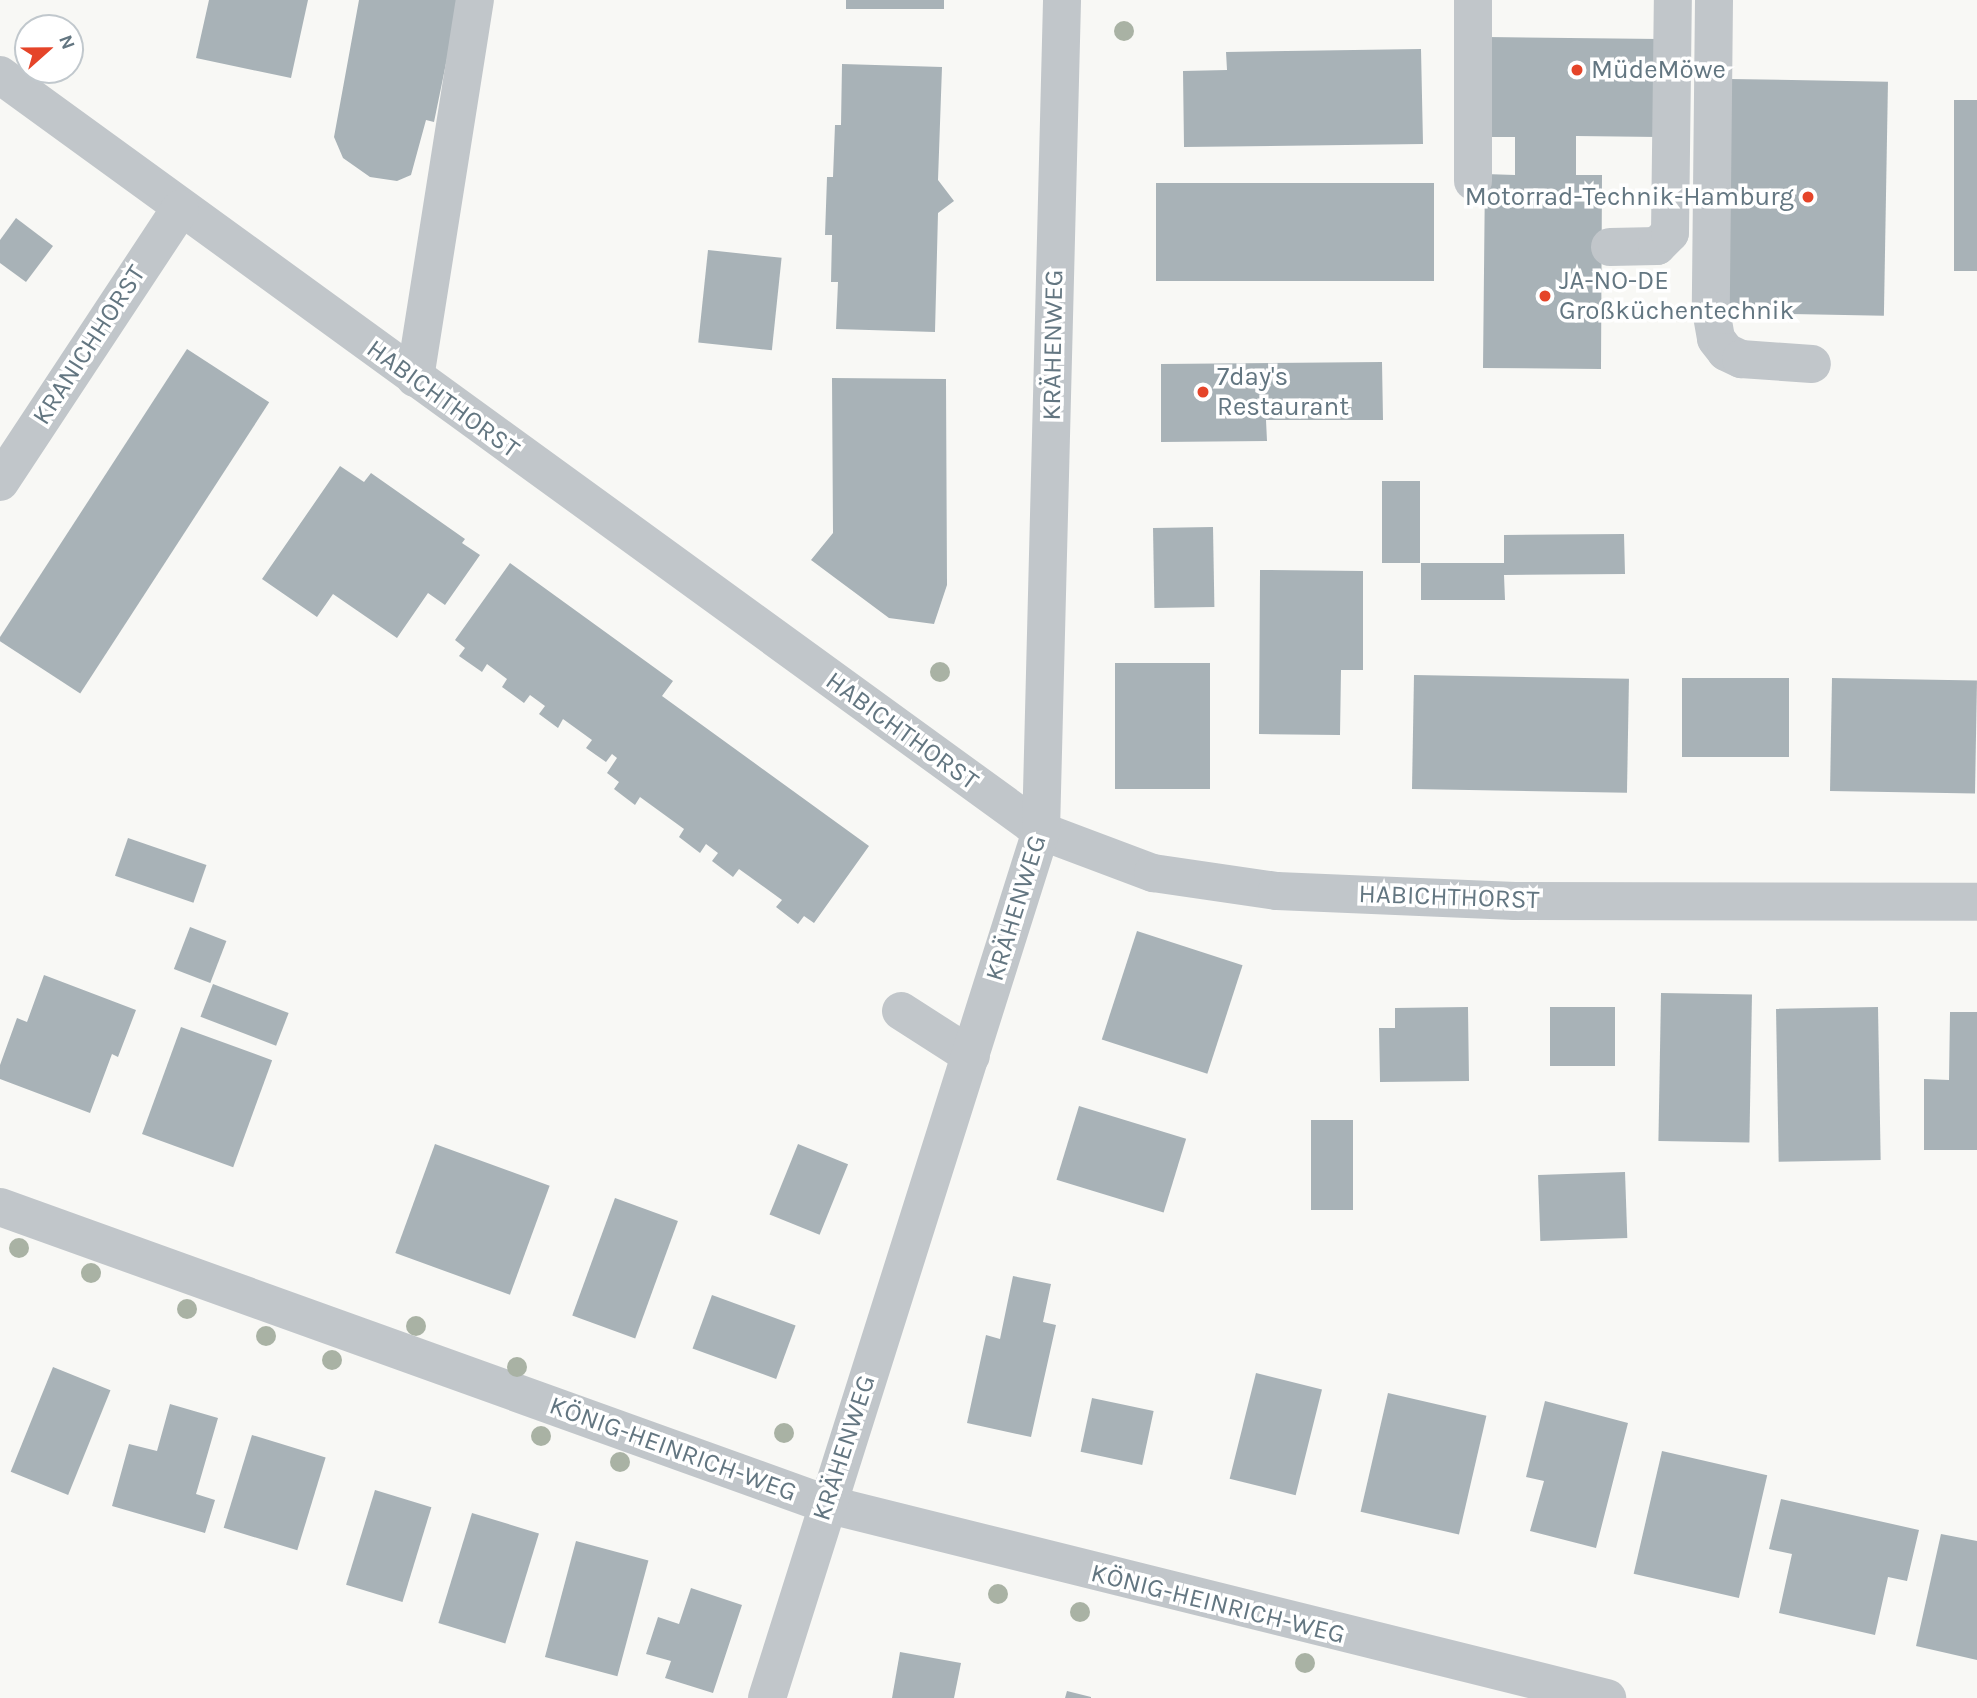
<!DOCTYPE html>
<html>
<head>
<meta charset="utf-8">
<style>
  body { margin:0 }
  #map { position:relative; width:1977px; height:1698px; overflow:hidden; background:#f8f8f5; font-family:Karla,sans-serif }
  div>[style] { position:absolute }
  .building>* { inset:0; background:#a8b2b7; transform-origin:0 0 }
  .minor>* { height:38px; margin:-19px; padding:0 19px; transform-origin:19px; border-radius:19px; background:#c1c6ca }
  .trees>* { width:20px; height:20px; margin:-10px; border-radius:50%; background:#a9b2a4 }
  .dots>* { width:19px; height:19px; translate:-50% -50%; box-sizing:border-box; border:4px solid #fff; border-radius:50% }
  span { translate:-50% -50%; white-space:nowrap; text-align:center; line-height:1.15; -webkit-text-stroke:7px #fff; paint-order:stroke }
  .poi-label { font-size:26px; color:#637681 }
  .left { translate:0 -50%; text-align:left }
  .right { translate:-100% -50%; text-align:right }
  .street-label { font-size:26px; color:#637681 }
  .north { position:absolute; left:14px; top:14px; width:70px; height:70px; box-sizing:border-box; background:#fff; border:2px solid #c1c8cd; border-radius:50%; rotate:69deg; font-size:19px; font-weight:700; line-height:28px; text-align:center; color:#637681 }
  .north::after { content:''; display:block; margin:auto; width:24px; height:32px; background:#e54429; clip-path:polygon(50% 0,100% 100%,50% 72%,0 100%) }
</style>
</head>
<body>
<div id="map">
  <div class="building">
    <div style="clip-path:polygon(209px 0,308px 0,291px 78px,196px 58px)"></div>
    <div style="clip-path:polygon(359px 0,459px 0,434px 122px,426px 120px,411px 175px,397px 181px,370px 177px,343px 158px,334px 137px)"></div>
    <div style="left:846px;top:0;width:98px;height:9px"></div>
    <div style="clip-path:polygon(1487px 37px,1659px 39px,1658px 137px,1576px 136px,1576px 175px,1602px 175px,1601px 369px,1483px 368px,1485px 174px,1515px 175px,1515px 137px,1486px 137px)"></div>
    <div style="clip-path:polygon(1421px 49px,1423px 144px,1184px 147px,1183px 71px,1227px 70px,1226px 52px)"></div>
    <div style="clip-path:polygon(842px 64px,942px 67px,938px 180px,954px 201px,938px 213px,935px 332px,836px 329px,838px 282px,831px 282px,832px 235px,825px 235px,827px 177px,833px 177px,835px 125px,841px 125px)"></div>
    <div style="left:1730px;top:79px;width:158px;height:234px;rotate:1deg"></div>
    <div style="left:1954px;top:100px;width:23px;height:171px"></div>
    <div style="left:1156px;top:183px;width:278px;height:98px"></div>
    <div style="clip-path:polygon(16px 218px,53px 246px,26px 282px,0 263px,0 240px)"></div>
    <div style="left:708px;top:250px;width:74px;height:93px;rotate:6deg"></div>
    <div style="left:187px;top:349px;width:98px;height:347px;rotate:33deg"></div>
    <div style="clip-path:polygon(1382px 362px,1383px 420px,1266px 420px,1267px 441px,1161px 442px,1161px 364px)"></div>
    <div style="clip-path:polygon(832px 378px,946px 379px,947px 585px,934px 624px,889px 618px,811px 560px,833px 533px)"></div>
    <div style="clip-path:polygon(340px 466px,364px 482px,371px 473px,465px 539px,462px 543px,480px 555px,445px 605px,428px 593px,397px 638px,333px 594px,317px 617px,262px 579px)"></div>
    <div style="left:1382px;top:481px;width:38px;height:82px"></div>
    <div style="left:1213px;top:527px;width:80px;height:60px;rotate:89deg"></div>
    <div style="clip-path:polygon(1624px 534px,1625px 574px,1504px 575px,1505px 600px,1421px 600px,1421px 563px,1504px 563px,1504px 535px)"></div>
    <div style="clip-path:polygon(510px 563px,673px 681px,662px 696px,869px 846px,814px 923px,804px 916px,798px 924px,776px 907px,782px 900px,739px 869px,733px 877px,712px 861px,718px 853px,706px 844px,700px 853px,679px 837px,684px 829px,640px 797px,635px 805px,614px 789px,619px 782px,607px 773px,617px 758px,612px 754px,606px 762px,586px 748px,592px 740px,563px 719px,558px 728px,539px 714px,545px 706px,530px 695px,524px 703px,502px 687px,507px 679px,487px 664px,482px 672px,459px 656px,465px 648px,455px 640px)"></div>
    <div style="clip-path:polygon(1260px 570px,1363px 571px,1363px 670px,1341px 670px,1340px 735px,1259px 734px)"></div>
    <div style="left:1115px;top:663px;width:95px;height:126px"></div>
    <div style="left:1414px;top:675px;width:215px;height:114px;rotate:1deg"></div>
    <div style="left:1682px;top:678px;width:107px;height:79px"></div>
    <div style="left:1832px;top:678px;width:145px;height:113px;rotate:1deg"></div>
    <div style="left:128px;top:838px;width:83px;height:40px;rotate:19deg"></div>
    <div style="left:190px;top:927px;width:39px;height:45px;rotate:21deg"></div>
    <div style="left:1137px;top:931px;width:111px;height:114px;rotate:18deg"></div>
    <div style="clip-path:polygon(44px 975px,136px 1010px,118px 1057px,112px 1054px,90px 1113px,0 1079px,0 1065px,17px 1018px,27px 1022px)"></div>
    <div style="left:213px;top:984px;width:81px;height:35px;rotate:21deg"></div>
    <div style="left:1661px;top:993px;width:91px;height:148px;rotate:1deg"></div>
    <div style="clip-path:polygon(1468px 1007px,1469px 1081px,1380px 1082px,1379px 1028px,1395px 1028px,1395px 1008px)"></div>
    <div style="left:1550px;top:1007px;width:65px;height:59px"></div>
    <div style="left:1878px;top:1007px;width:153px;height:102px;rotate:89deg"></div>
    <div style="clip-path:polygon(1950px 1012px,1977px 1012px,1977px 1150px,1924px 1150px,1924px 1079px,1949px 1080px)"></div>
    <div style="left:181px;top:1027px;width:97px;height:114px;rotate:20deg"></div>
    <div style="left:1079px;top:1106px;width:112px;height:77px;rotate:17deg"></div>
    <div style="left:1311px;top:1120px;width:42px;height:90px"></div>
    <div style="left:435px;top:1144px;width:122px;height:116px;rotate:20deg"></div>
    <div style="left:798px;top:1144px;width:54px;height:76px;rotate:22deg"></div>
    <div style="left:1625px;top:1172px;width:66px;height:87px;rotate:88deg"></div>
    <div style="left:615px;top:1198px;width:67px;height:125px;rotate:20deg"></div>
    <div style="clip-path:polygon(1013px 1276px,1051px 1284px,1043px 1322px,1056px 1325px,1031px 1437px,967px 1423px,986px 1335px,1000px 1339px)"></div>
    <div style="left:712px;top:1295px;width:89px;height:57px;rotate:20deg"></div>
    <div style="left:53px;top:1367px;width:62px;height:113px;rotate:22deg"></div>
    <div style="left:1256px;top:1373px;width:68px;height:109px;rotate:14deg"></div>
    <div style="left:1388px;top:1393px;width:101px;height:122px;rotate:13deg"></div>
    <div style="left:1092px;top:1398px;width:63px;height:55px;rotate:12deg"></div>
    <div style="clip-path:polygon(1545px 1401px,1628px 1423px,1596px 1548px,1530px 1531px,1544px 1481px,1526px 1477px)"></div>
    <div style="clip-path:polygon(170px 1404px,218px 1418px,196px 1494px,215px 1500px,205px 1533px,112px 1506px,129px 1444px,157px 1451px)"></div>
    <div style="left:252px;top:1435px;width:77px;height:97px;rotate:17deg"></div>
    <div style="left:1662px;top:1451px;width:108px;height:126px;rotate:13deg"></div>
    <div style="left:375px;top:1490px;width:59px;height:99px;rotate:17deg"></div>
    <div style="clip-path:polygon(1781px 1499px,1919px 1530px,1907px 1581px,1888px 1577px,1875px 1635px,1779px 1613px,1792px 1554px,1769px 1549px)"></div>
    <div style="left:472px;top:1513px;width:70px;height:115px;rotate:17deg"></div>
    <div style="clip-path:polygon(1941px 1534px,1977px 1541px,1977px 1660px,1916px 1646px)"></div>
    <div style="left:576px;top:1541px;width:75px;height:120px;rotate:15deg"></div>
    <div style="clip-path:polygon(691px 1588px,742px 1605px,713px 1693px,665px 1678px,671px 1661px,646px 1654px,658px 1617px,679px 1624px)"></div>
    <div style="clip-path:polygon(900px 1652px,961px 1663px,954px 1698px,892px 1698px)"></div>
    <div style="clip-path:polygon(1067px 1691px,1091px 1697px,1091px 1698px,1065px 1698px)"></div>
  </div>
  <div class="minor">
    <div style="left:1714px;top:0;width:310px;rotate:90.6deg"></div>
    <div style="left:1711px;top:310px;width:29px;rotate:80deg"></div>
    <div style="left:1716px;top:339px;width:16px;rotate:52deg"></div>
    <div style="left:1726px;top:352px;width:17px;rotate:25deg"></div>
    <div style="left:1741px;top:359px;width:71px;rotate:4deg"></div>
    <div style="left:0;top:75px;width:1287px;rotate:35.99deg"></div>
    <div style="left:1041px;top:831px;width:120px;rotate:20.6deg"></div>
    <div style="left:1153px;top:873px;width:125px;rotate:8.3deg"></div>
    <div style="left:1277px;top:891px;width:238px;rotate:2.4deg"></div>
    <div style="left:1515px;top:901px;width:462px;rotate:0.1deg"></div>
    <div style="left:1473px;top:181px;width:181px;rotate:-90deg"></div>
    <div style="left:1610px;top:247px;width:47px;rotate:-1.2deg"></div>
    <div style="left:1657px;top:246px;width:18px;rotate:-45deg"></div>
    <div style="left:1670px;top:233px;width:233px;rotate:-89.3deg"></div>
    <div style="left:415px;top:378px;width:383px;rotate:-81deg"></div>
    <div style="left:0;top:482px;width:327px;rotate:-56.6deg"></div>
    <div style="left:901px;top:1011px;width:83px;rotate:32.7deg"></div>
    <div style="left:0;top:1207px;width:878px;rotate:19.78deg"></div>
    <div style="left:826px;top:1504px;width:805px;rotate:13.95deg"></div>
    <div style="left:767px;top:1698px;width:909px;rotate:-72.46deg"></div>
    <div style="left:1041px;top:831px;width:831px;rotate:-88.55deg"></div>
  </div>
  <div class="trees">
    <div style="left:1124px;top:31px"></div>
    <div style="left:940px;top:672px"></div>
    <div style="left:19px;top:1248px"></div>
    <div style="left:91px;top:1273px"></div>
    <div style="left:187px;top:1309px"></div>
    <div style="left:416px;top:1326px"></div>
    <div style="left:266px;top:1336px"></div>
    <div style="left:332px;top:1360px"></div>
    <div style="left:517px;top:1367px"></div>
    <div style="left:784px;top:1433px"></div>
    <div style="left:541px;top:1436px"></div>
    <div style="left:620px;top:1462px"></div>
    <div style="left:998px;top:1594px"></div>
    <div style="left:1080px;top:1612px"></div>
    <div style="left:1305px;top:1663px"></div>
  </div>
  <div class="dots">
    <div style="left:1577px;top:70px;background:#e54429"></div>
    <div style="left:1808px;top:197px;background:#e54429"></div>
    <div style="left:1545px;top:296px;background:#e54429"></div>
    <div style="left:1203px;top:392px;background:#e54429"></div>
  </div>
  <div class="poi-label">
    <span class="left" style="left:1591px;top:70px">MüdeMöwe</span>
    <span class="right" style="left:1794px;top:197px">Motorrad-Technik-Hamburg</span>
    <span class="left" style="left:1559px;top:296px">JA-NO-DE<br>Großküchentechnik</span>
    <span class="left" style="left:1217px;top:392px">7day's<br>Restaurant</span>
  </div>
  <div class="street-label">
    <span style="left:89px;top:345px;rotate:-57deg">KRANICHHORST</span>
    <span style="left:1053px;top:345px;rotate:-89deg">KRÄHENWEG</span>
    <span style="left:443px;top:399px;rotate:36deg">HABICHTHORST</span>
    <span style="left:902px;top:731px;rotate:36deg">HABICHTHORST</span>
    <span style="left:1449px;top:897px;rotate:2deg">HABICHTHORST</span>
    <span style="left:1016px;top:908px;rotate:-73deg">KRÄHENWEG</span>
    <span style="left:844px;top:1448px;rotate:-72deg">KRÄHENWEG</span>
    <span style="left:673px;top:1449px;rotate:20deg">KÖNIG-HEINRICH-WEG</span>
    <span style="left:1218px;top:1604px;rotate:14deg">KÖNIG-HEINRICH-WEG</span>
  </div>
  <div class="north">N</div>
</div>
</body>
</html>
